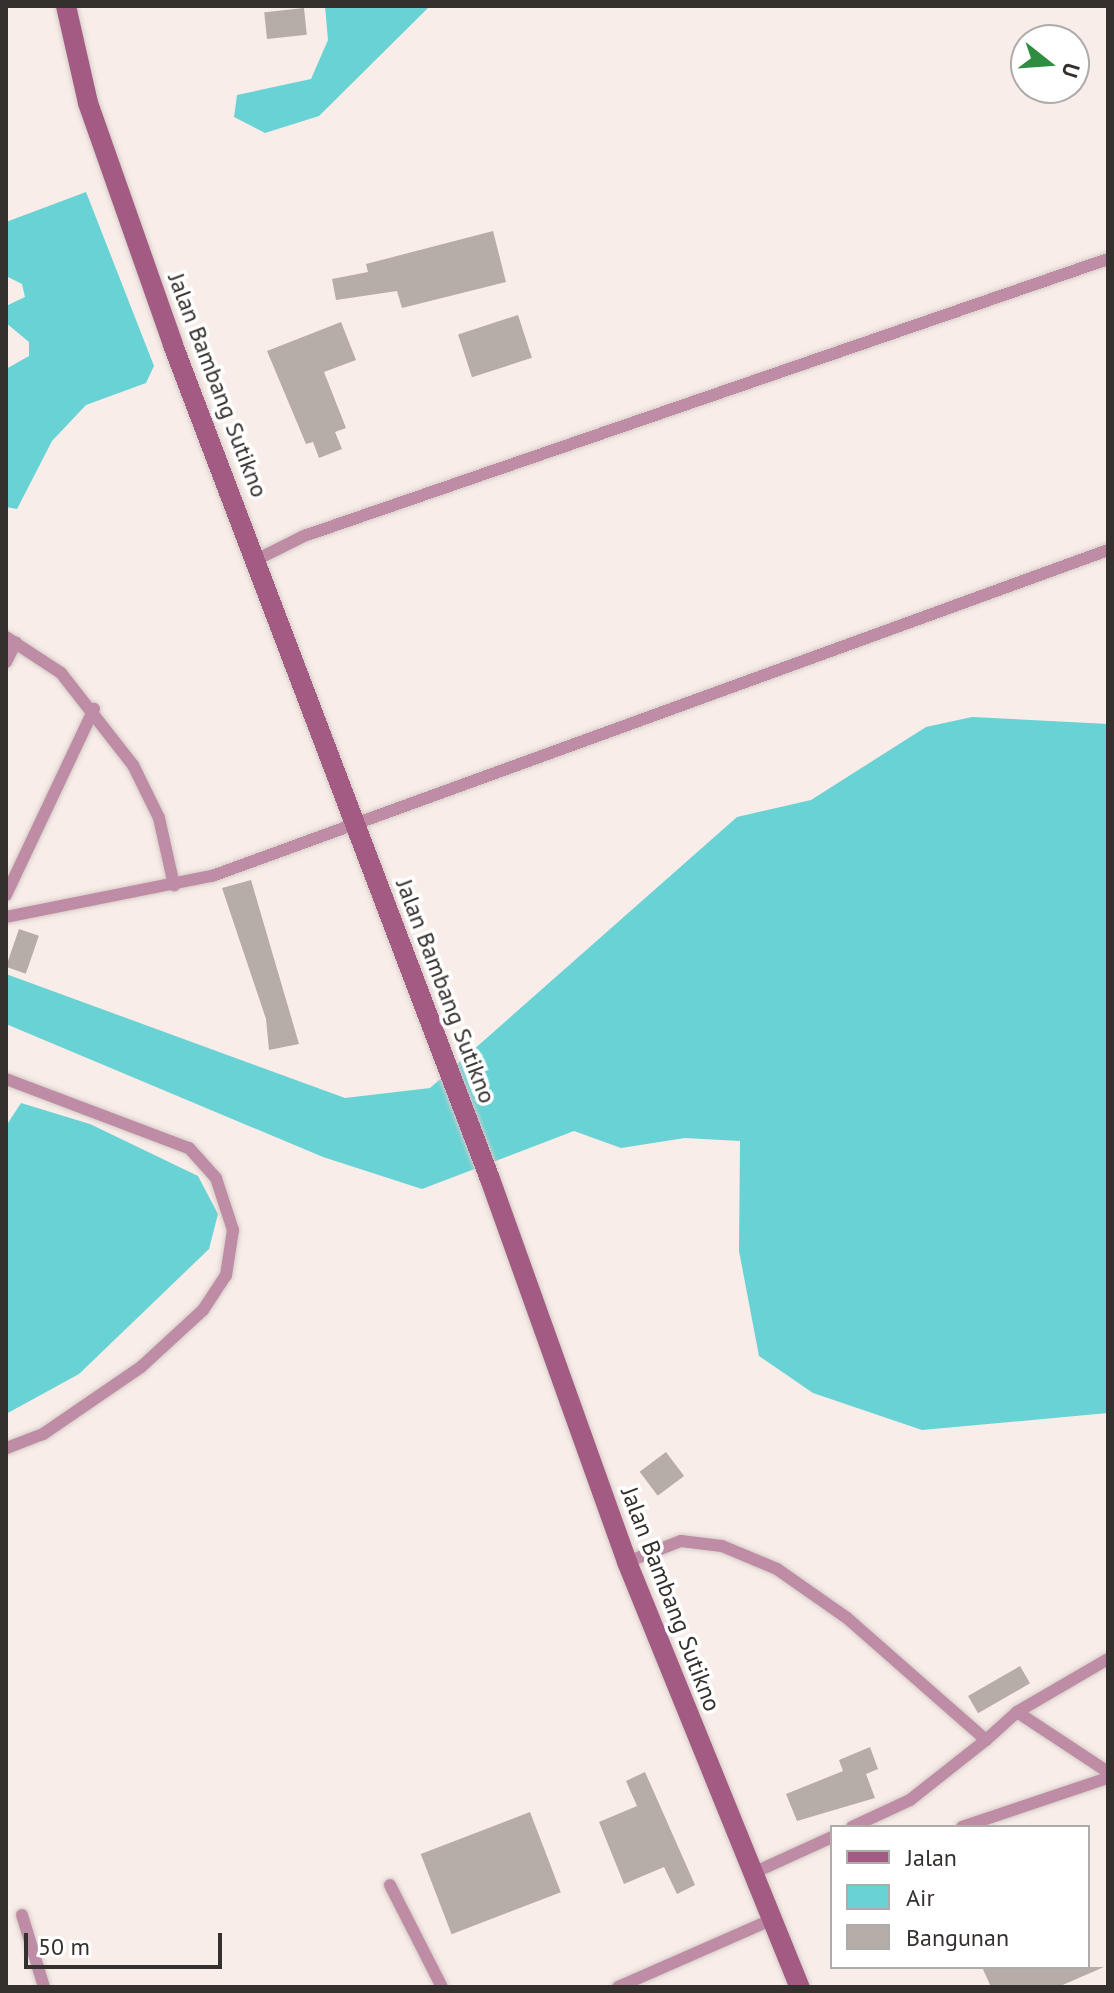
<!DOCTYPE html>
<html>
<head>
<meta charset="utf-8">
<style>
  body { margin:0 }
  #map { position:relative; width:1114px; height:1993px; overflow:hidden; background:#f8ede8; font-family:"PT Sans",sans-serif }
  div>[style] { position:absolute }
  .water>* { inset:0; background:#69d2d4 }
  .building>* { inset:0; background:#b7ada8; transform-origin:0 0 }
  .roads { filter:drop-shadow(0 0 2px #d5cbc7) drop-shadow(0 0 2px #d5cbc7) }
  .lane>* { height:12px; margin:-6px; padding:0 6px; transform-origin:6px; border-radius:6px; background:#bf8ca6 }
  .secondary>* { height:20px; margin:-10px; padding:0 10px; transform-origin:10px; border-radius:10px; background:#a35b83 }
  span { translate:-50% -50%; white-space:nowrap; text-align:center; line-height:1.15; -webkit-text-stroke:7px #fff; paint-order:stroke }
  .street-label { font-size:24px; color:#34302e }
  .frame { position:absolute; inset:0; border:8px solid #34302e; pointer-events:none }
  .legend { position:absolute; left:830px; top:1825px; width:260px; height:144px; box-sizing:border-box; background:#fff; border:2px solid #aeacab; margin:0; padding:10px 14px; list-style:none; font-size:24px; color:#34302e }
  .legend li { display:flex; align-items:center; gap:16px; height:40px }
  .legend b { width:40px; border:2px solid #aeacab }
  .north { position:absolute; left:1010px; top:24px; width:80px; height:80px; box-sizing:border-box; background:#fff; border:2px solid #aeacab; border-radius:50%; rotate:107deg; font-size:22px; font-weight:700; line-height:32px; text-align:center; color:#34302e }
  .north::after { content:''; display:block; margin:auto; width:28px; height:36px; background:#2e8d40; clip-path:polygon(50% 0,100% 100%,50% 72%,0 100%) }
  .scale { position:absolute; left:24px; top:1933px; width:198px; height:36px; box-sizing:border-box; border:4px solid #34302e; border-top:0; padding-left:10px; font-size:24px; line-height:28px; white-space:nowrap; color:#34302e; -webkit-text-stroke:6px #fff; paint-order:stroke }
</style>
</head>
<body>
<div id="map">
  <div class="water">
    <div style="clip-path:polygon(325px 6px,430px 6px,319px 116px,265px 133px,234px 117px,237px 95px,311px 79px,328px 40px)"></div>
    <div style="clip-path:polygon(86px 192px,154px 366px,146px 383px,86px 405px,52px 441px,17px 509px,6px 507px,6px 369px,29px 356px,29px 342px,6px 323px,6px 306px,25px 297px,22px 284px,6px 276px,6px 222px)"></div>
    <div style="clip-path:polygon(972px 717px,1108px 724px,1108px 1413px,922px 1430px,813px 1393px,759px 1356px,739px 1251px,740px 1141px,685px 1138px,621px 1148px,574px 1131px,422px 1189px,323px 1157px,6px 1024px,6px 974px,345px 1098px,430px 1088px,737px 817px,811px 800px,926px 727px)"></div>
    <div style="clip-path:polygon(21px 1103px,90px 1124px,198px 1176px,218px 1214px,209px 1249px,79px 1374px,6px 1414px,6px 1126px)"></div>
  </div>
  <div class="building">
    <div style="left:304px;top:8px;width:27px;height:40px;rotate:84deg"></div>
    <div style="clip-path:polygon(493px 231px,506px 282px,402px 308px,397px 291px,336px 300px,332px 279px,368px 272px,366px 264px)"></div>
    <div style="left:518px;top:315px;width:45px;height:63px;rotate:72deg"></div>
    <div style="clip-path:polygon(341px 322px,356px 360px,324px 372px,346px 428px,335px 432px,342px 449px,319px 458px,313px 442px,306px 444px,267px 351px)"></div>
    <div style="clip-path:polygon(251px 880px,299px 1044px,269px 1050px,266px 1019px,222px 888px)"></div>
    <div style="left:19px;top:929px;width:21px;height:40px;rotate:19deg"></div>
    <div style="left:666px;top:1452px;width:30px;height:33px;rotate:53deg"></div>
    <div style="left:1020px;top:1666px;width:20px;height:60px;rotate:60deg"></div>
    <div style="clip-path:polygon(870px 1747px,878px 1769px,866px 1774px,875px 1798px,797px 1821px,786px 1794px,843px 1771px,839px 1760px)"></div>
    <div style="clip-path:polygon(645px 1772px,695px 1885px,677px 1894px,664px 1867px,624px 1884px,599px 1822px,637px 1806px,626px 1781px)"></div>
    <div style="left:530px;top:1812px;width:86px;height:117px;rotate:69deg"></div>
    <div style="clip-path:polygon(982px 1967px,1104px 1967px,1058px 1987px,991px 1987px)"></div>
  </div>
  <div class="roads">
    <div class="lane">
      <div style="left:256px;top:560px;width:54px;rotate:-26.6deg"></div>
      <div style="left:304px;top:536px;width:850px;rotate:-19.01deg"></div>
      <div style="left:6px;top:637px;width:66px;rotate:33.2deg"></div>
      <div style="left:61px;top:673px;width:117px;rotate:52deg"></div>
      <div style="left:133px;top:765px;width:59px;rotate:63.9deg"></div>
      <div style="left:159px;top:818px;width:69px;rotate:77.4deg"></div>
      <div style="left:6px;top:662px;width:22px;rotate:-63deg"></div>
      <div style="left:6px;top:895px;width:206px;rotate:-64.7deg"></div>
      <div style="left:6px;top:917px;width:210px;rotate:-11.3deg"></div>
      <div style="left:212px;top:876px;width:953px;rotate:-19.99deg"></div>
      <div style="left:6px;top:1079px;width:196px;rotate:20.7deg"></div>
      <div style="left:189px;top:1148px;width:40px;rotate:48deg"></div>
      <div style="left:216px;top:1178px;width:55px;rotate:71.9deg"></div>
      <div style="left:233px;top:1230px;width:46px;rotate:98.8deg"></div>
      <div style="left:226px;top:1275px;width:42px;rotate:123.3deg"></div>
      <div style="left:203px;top:1310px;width:84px;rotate:137.4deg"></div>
      <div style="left:141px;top:1367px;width:119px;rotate:145.6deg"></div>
      <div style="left:43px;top:1434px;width:40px;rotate:159deg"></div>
      <div style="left:627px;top:1562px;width:58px;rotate:-21.3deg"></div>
      <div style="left:681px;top:1541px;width:41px;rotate:7deg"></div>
      <div style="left:722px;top:1546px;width:60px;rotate:22.7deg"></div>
      <div style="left:777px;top:1569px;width:85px;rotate:35deg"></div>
      <div style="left:847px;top:1618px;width:185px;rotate:41.3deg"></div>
      <div style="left:986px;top:1740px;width:42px;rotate:-42.1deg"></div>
      <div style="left:1017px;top:1712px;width:105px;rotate:-30.2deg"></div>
      <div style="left:1017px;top:1712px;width:109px;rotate:33.4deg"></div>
      <div style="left:852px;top:1827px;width:64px;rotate:-25deg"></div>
      <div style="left:910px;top:1800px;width:97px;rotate:-38.3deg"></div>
      <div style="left:962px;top:1827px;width:154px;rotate:-18.6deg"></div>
      <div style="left:753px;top:1873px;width:87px;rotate:-24.5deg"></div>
      <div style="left:390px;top:1885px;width:114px;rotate:63deg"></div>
      <div style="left:22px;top:1915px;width:75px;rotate:73deg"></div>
      <div style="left:618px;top:1987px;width:169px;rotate:-23.7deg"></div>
    </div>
    <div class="secondary">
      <div style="left:66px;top:6px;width:99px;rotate:77.2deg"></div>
      <div style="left:88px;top:103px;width:256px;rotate:70.6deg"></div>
      <div style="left:173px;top:345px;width:892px;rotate:69.19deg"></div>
      <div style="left:490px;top:1179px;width:407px;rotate:70.3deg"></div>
      <div style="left:627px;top:1562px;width:459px;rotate:67.9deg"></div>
    </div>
  </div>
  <div class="street-label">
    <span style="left:218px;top:385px;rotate:69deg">Jalan Bambang Sutikno</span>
    <span style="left:446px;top:991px;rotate:69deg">Jalan Bambang Sutikno</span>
    <span style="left:671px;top:1599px;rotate:69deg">Jalan Bambang Sutikno</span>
  </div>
  <div class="frame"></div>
  <ul class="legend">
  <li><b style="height:10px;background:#a35b83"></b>Jalan</li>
  <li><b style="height:22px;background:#69d2d4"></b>Air</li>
  <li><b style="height:22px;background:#b7ada8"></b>Bangunan</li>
  </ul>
  <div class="north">U</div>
  <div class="scale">50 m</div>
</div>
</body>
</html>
